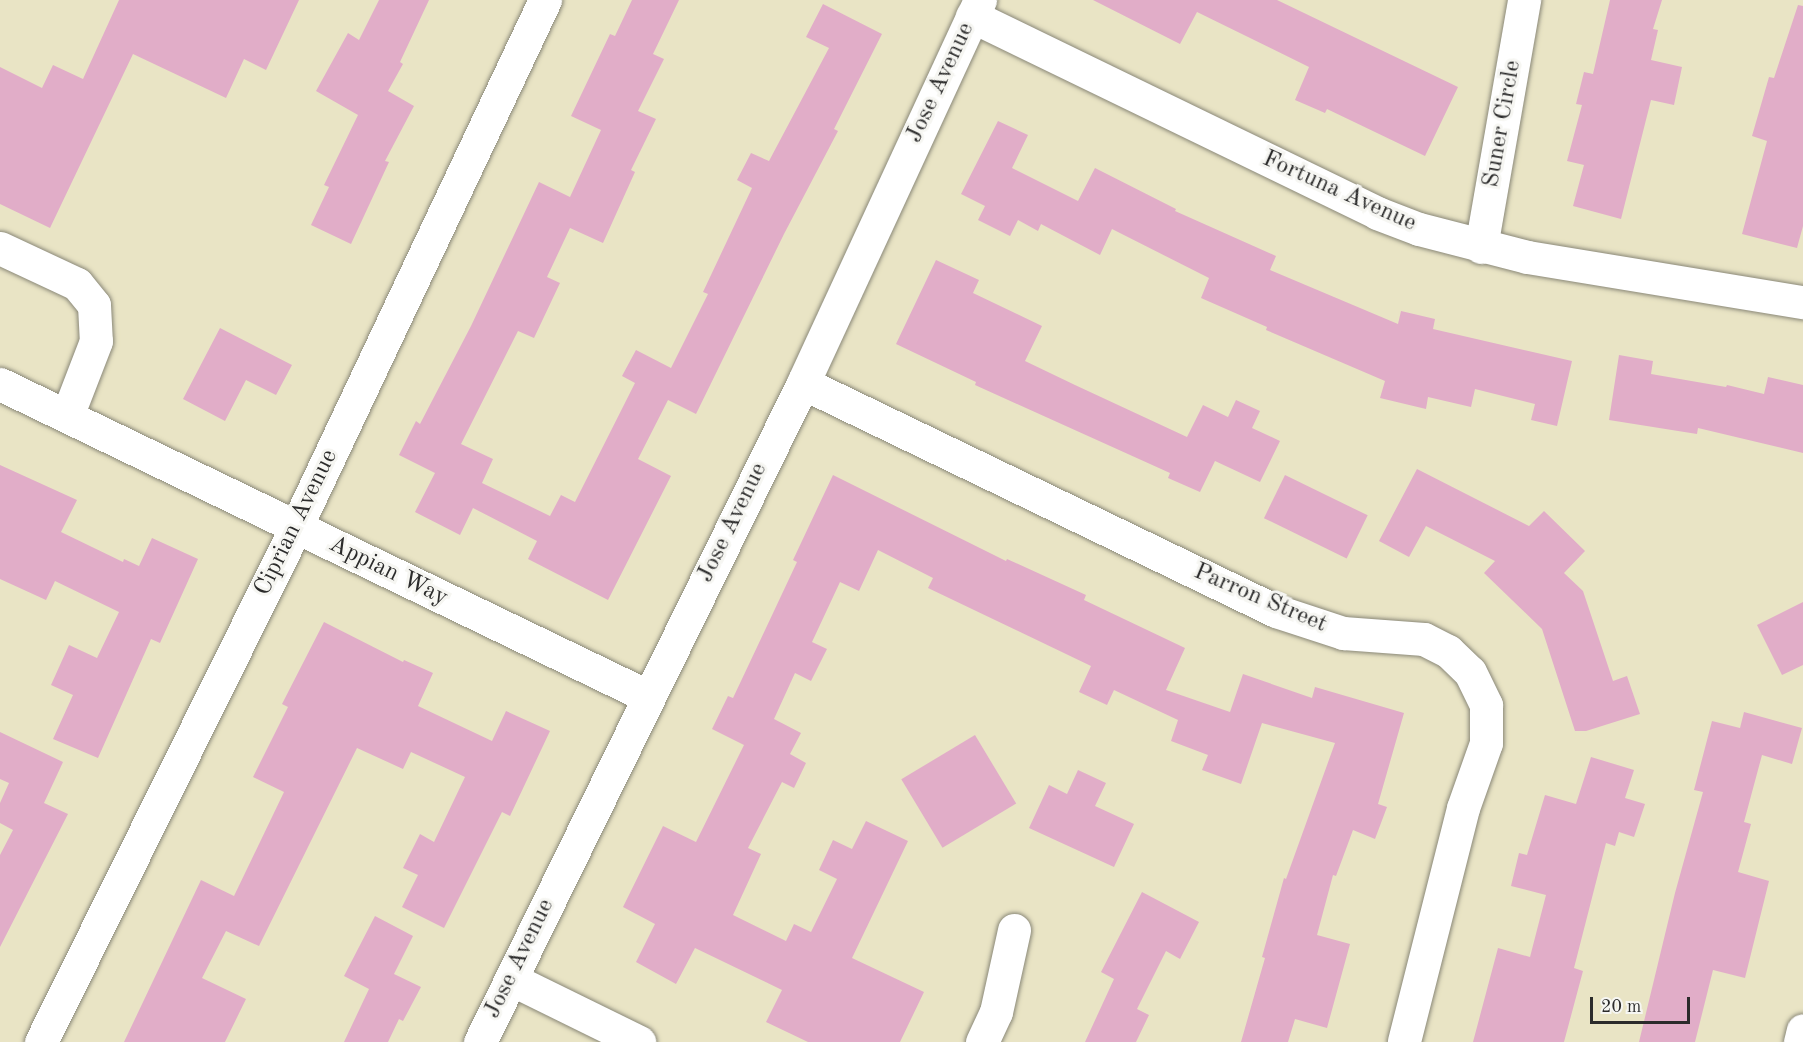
<!DOCTYPE html>
<html>
<head>
<meta charset="utf-8">
<style>
  body { margin:0 }
  #map { position:relative; width:1803px; height:1042px; overflow:hidden; background:#e9e4c5; font-family:"Old Standard TT",serif }
  div>[style] { position:absolute }
  .building>* { inset:0; background:#e1adc8; transform-origin:0 0 }
  .roads { filter:drop-shadow(0 0 2px #8a8878) drop-shadow(0 0 2px #8a8878) }
  .minor>* { height:33px; margin:-16.5px; padding:0 16.5px; transform-origin:16.5px; border-radius:16.5px; background:#fff }
  span { translate:-50% -50%; white-space:nowrap; text-align:center; line-height:1.15; -webkit-text-stroke:6px #f6f6f2; paint-order:stroke }
  .street-label { font-size:24px; color:#2b2b2b }
  .scale { position:absolute; left:1590px; top:997px; width:100px; height:27px; box-sizing:border-box; border:3px solid #2b2b2b; border-top:0; padding-left:8px; font-size:18px; line-height:21px; white-space:nowrap; color:#2b2b2b; -webkit-text-stroke:4px #f6f6f2; paint-order:stroke }
</style>
</head>
<body>
<div id="map">
  <div class="building">
    <div style="clip-path:polygon(119px 0,299px 0,266px 70px,244px 59px,226px 98px,133px 54px,50px 228px,0 204px,0 67px,42px 88px,53px 65px,83px 79px)"></div>
    <div style="clip-path:polygon(379px 0,429px 0,400px 62px,403px 64px,388px 91px,414px 106px,385px 161px,389px 162px,351px 244px,311px 225px,329px 187px,324px 185px,358px 115px,316px 91px,348px 33px,359px 40px)"></div>
    <div style="clip-path:polygon(632px 0,679px 0,653px 54px,664px 59px,638px 111px,656px 119px,631px 170px,635px 172px,603px 243px,570px 228px,547px 277px,560px 283px,534px 338px,518px 331px,461px 444px,493px 459px,482px 483px,550px 516px,561px 495px,575px 502px,635px 383px,622px 376px,636px 350px,671px 368px,708px 294px,703px 292px,752px 188px,737px 180px,751px 153px,769px 161px,829px 48px,806px 37px,823px 4px,882px 34px,834px 129px,838px 131px,784px 234px,696px 414px,668px 400px,638px 459px,671px 476px,608px 600px,528px 559px,537px 541px,473px 508px,460px 535px,415px 512px,435px 473px,399px 455px,416px 421px,420px 424px,471px 326px,539px 182px,570px 197px,601px 130px,571px 116px,610px 34px,615px 36px)"></div>
    <div style="clip-path:polygon(1093px 0,1277px 0,1458px 87px,1425px 156px,1327px 109px,1325px 113px,1295px 100px,1309px 67px,1197px 12px,1180px 44px)"></div>
    <div style="clip-path:polygon(1610px 0,1662px 0,1653px 29px,1658px 30px,1651px 60px,1682px 67px,1674px 105px,1651px 100px,1621px 219px,1573px 206px,1584px 165px,1567px 161px,1582px 105px,1576px 104px,1584px 72px,1593px 74px)"></div>
    <div style="clip-path:polygon(1798px 5px,1803px 6px,1803px 226px,1797px 248px,1742px 234px,1767px 141px,1752px 136px,1769px 77px,1774px 78px)"></div>
    <div style="clip-path:polygon(998px 121px,1028px 135px,1012px 168px,1078px 201px,1095px 168px,1176px 209px,1175px 211px,1276px 256px,1270px 270px,1398px 324px,1401px 311px,1435px 319px,1433px 329px,1572px 361px,1557px 426px,1531px 420px,1535px 404px,1475px 389px,1471px 407px,1428px 397px,1426px 409px,1380px 398px,1385px 381px,1266px 330px,1267px 327px,1201px 298px,1209px 278px,1112px 229px,1100px 255px,1041px 224px,1038px 231px,1018px 220px,1010px 236px,978px 220px,985px 206px,961px 194px)"></div>
    <div style="clip-path:polygon(936px 260px,979px 280px,973px 293px,1042px 326px,1025px 361px,1075px 385px,1187px 437px,1203px 405px,1228px 417px,1236px 400px,1260px 411px,1252px 428px,1280px 441px,1260px 482px,1215px 461px,1200px 492px,1168px 478px,1170px 473px,975px 385px,976px 382px,896px 344px)"></div>
    <div style="clip-path:polygon(220px 328px,292px 365px,276px 395px,246px 380px,225px 421px,183px 399px)"></div>
    <div style="clip-path:polygon(1619px 355px,1653px 361px,1651px 374px,1726px 387px,1727px 385px,1764px 394px,1768px 377px,1803px 385px,1803px 453px,1698px 428px,1697px 434px,1609px 420px)"></div>
    <div style="clip-path:polygon(0 465px,77px 500px,61px 532px,123px 562px,124px 559px,139px 566px,152px 538px,198px 559px,160px 643px,151px 639px,98px 758px,53px 739px,73px 695px,51px 685px,69px 645px,97px 658px,119px 612px,55px 581px,46px 600px,0 579px)"></div>
    <div style="clip-path:polygon(1417px 469px,1529px 526px,1544px 511px,1585px 551px,1564px 573px,1583px 591px,1613px 681px,1627px 676px,1640px 714px,1586px 731px,1575px 731px,1542px 629px,1484px 573px,1495px 561px,1426px 526px,1409px 557px,1379px 541px)"></div>
    <div style="clip-path:polygon(833px 475px,1006px 561px,1007px 559px,1086px 595px,1084px 600px,1185px 648px,1166px 690px,1230px 712px,1243px 674px,1312px 698px,1315px 687px,1404px 713px,1378px 804px,1387px 807px,1375px 839px,1353px 830px,1336px 876px,1333px 875px,1317px 935px,1350px 944px,1327px 1028px,1295px 1019px,1288px 1042px,1241px 1042px,1265px 958px,1262px 957px,1284px 878px,1286px 879px,1335px 743px,1262px 723px,1241px 784px,1202px 770px,1208px 755px,1171px 741px,1178px 720px,1114px 690px,1107px 705px,1079px 692px,1091px 666px,928px 588px,933px 578px,878px 550px,859px 591px,840px 582px,812px 642px,827px 649px,811px 681px,795px 673px,774px 719px,801px 733px,790px 754px,806px 763px,794px 788px,782px 782px,748px 848px,761px 854px,733px 915px,786px 941px,794px 924px,811px 932px,837px 879px,819px 870px,833px 840px,852px 849px,866px 821px,908px 841px,852px 958px,924px 992px,900px 1042px,808px 1042px,766px 1022px,782px 990px,695px 948px,676px 984px,636px 962px,655px 924px,623px 907px,663px 826px,696px 842px,744px 745px,712px 729px,728px 696px,733px 698px,797px 562px,793px 560px)"></div>
    <div style="left:1285px;top:475px;width:92px;height:48px;rotate:26deg"></div>
    <div style="clip-path:polygon(1803px 602px,1803px 665px,1782px 675px,1757px 625px)"></div>
    <div style="clip-path:polygon(324px 622px,403px 662px,404px 660px,433px 673px,418px 706px,492px 741px,506px 711px,550px 731px,510px 816px,502px 812px,444px 928px,402px 907px,418px 875px,403px 868px,420px 834px,434px 842px,465px 777px,411px 752px,403px 769px,357px 748px,259px 946px,226px 931px,202px 978px,246px 999px,225px 1042px,124px 1042px,201px 880px,234px 896px,284px 792px,253px 777px,288px 707px,282px 704px)"></div>
    <div style="clip-path:polygon(1744px 712px,1802px 728px,1792px 764px,1762px 755px,1744px 822px,1751px 824px,1738px 872px,1769px 881px,1745px 978px,1713px 970px,1695px 1042px,1639px 1042px,1675px 893px,1703px 792px,1694px 790px,1712px 721px,1740px 728px)"></div>
    <div style="clip-path:polygon(0 732px,63px 762px,44px 803px,68px 814px,0 947px,0 855px,13px 830px,0 823px,0 803px,9px 783px,0 779px)"></div>
    <div style="left:975px;top:735px;width:80px;height:86px;rotate:59deg"></div>
    <div style="clip-path:polygon(1591px 757px,1634px 770px,1625px 798px,1645px 804px,1634px 837px,1619px 832px,1615px 846px,1606px 843px,1574px 968px,1583px 971px,1564px 1042px,1473px 1042px,1498px 948px,1530px 957px,1546px 895px,1511px 886px,1519px 853px,1527px 855px,1545px 795px,1576px 804px)"></div>
    <div style="clip-path:polygon(1078px 770px,1106px 783px,1095px 806px,1134px 824px,1114px 867px,1029px 828px,1049px 785px,1067px 794px)"></div>
    <div style="clip-path:polygon(1142px 892px,1199px 922px,1180px 959px,1166px 951px,1137px 1009px,1149px 1015px,1136px 1042px,1085px 1042px,1114px 979px,1101px 972px)"></div>
    <div style="clip-path:polygon(375px 916px,413px 936px,394px 974px,421px 987px,403px 1021px,399px 1019px,388px 1042px,344px 1042px,369px 989px,344px 976px)"></div>
  </div>
  <div class="roads">
    <div class="minor">
      <div style="left:972px;top:16px;width:450px;rotate:25.9deg"></div>
      <div style="left:1377px;top:213px;width:45px;rotate:20.9deg"></div>
      <div style="left:1419px;top:229px;width:112px;rotate:14.5deg"></div>
      <div style="left:1527px;top:257px;width:280px;rotate:9.3deg"></div>
      <div style="left:1481px;top:247px;width:251px;rotate:-80.1deg"></div>
      <div style="left:0;top:248px;width:85px;rotate:25.1deg"></div>
      <div style="left:77px;top:284px;width:27px;rotate:51deg"></div>
      <div style="left:94px;top:305px;width:36px;rotate:87deg"></div>
      <div style="left:96px;top:341px;width:80px;rotate:111.1deg"></div>
      <div style="left:803px;top:383px;width:525px;rotate:25.74deg"></div>
      <div style="left:1276px;top:611px;width:71px;rotate:18.2deg"></div>
      <div style="left:1343px;top:633px;width:81px;rotate:4.2deg"></div>
      <div style="left:1424px;top:639px;width:27px;rotate:27deg"></div>
      <div style="left:1448px;top:651px;width:30px;rotate:44deg"></div>
      <div style="left:1470px;top:672px;width:37px;rotate:64deg"></div>
      <div style="left:1486px;top:705px;width:38px;rotate:90deg"></div>
      <div style="left:1486px;top:743px;width:69px;rotate:109.5deg"></div>
      <div style="left:1463px;top:808px;width:241px;rotate:104.2deg"></div>
      <div style="left:0;top:384px;width:718px;rotate:25.74deg"></div>
      <div style="left:511px;top:979px;width:143px;rotate:26.2deg"></div>
      <div style="left:41px;top:1042px;width:575px;rotate:-63.66deg"></div>
      <div style="left:296px;top:527px;width:583px;rotate:-64.71deg"></div>
      <div style="left:480px;top:1042px;width:734px;rotate:-63.89deg"></div>
      <div style="left:803px;top:383px;width:422px;rotate:-65.2deg"></div>
      <div style="left:982px;top:1042px;width:33px;rotate:-65deg"></div>
      <div style="left:996px;top:1012px;width:84px;rotate:-77.6deg"></div>
      <div style="left:1800px;top:1042px;width:12px;rotate:-76deg"></div>
    </div>
  </div>
  <div class="street-label">
    <span style="left:941px;top:83px;rotate:-65deg">Jose Avenue</span>
    <span style="left:1503px;top:124px;rotate:-80deg">Suner Circle</span>
    <span style="left:1339px;top:192px;rotate:24deg">Fortuna Avenue</span>
    <span style="left:297px;top:523px;rotate:-64deg">Ciprian Avenue</span>
    <span style="left:733px;top:523px;rotate:-64deg">Jose Avenue</span>
    <span style="left:388px;top:572px;rotate:26deg">Appian Way</span>
    <span style="left:1260px;top:599px;rotate:23deg">Parron Street</span>
    <span style="left:520px;top:959px;rotate:-64deg">Jose Avenue</span>
  </div>
  <div class="scale">20 m</div>
</div>
</body>
</html>
